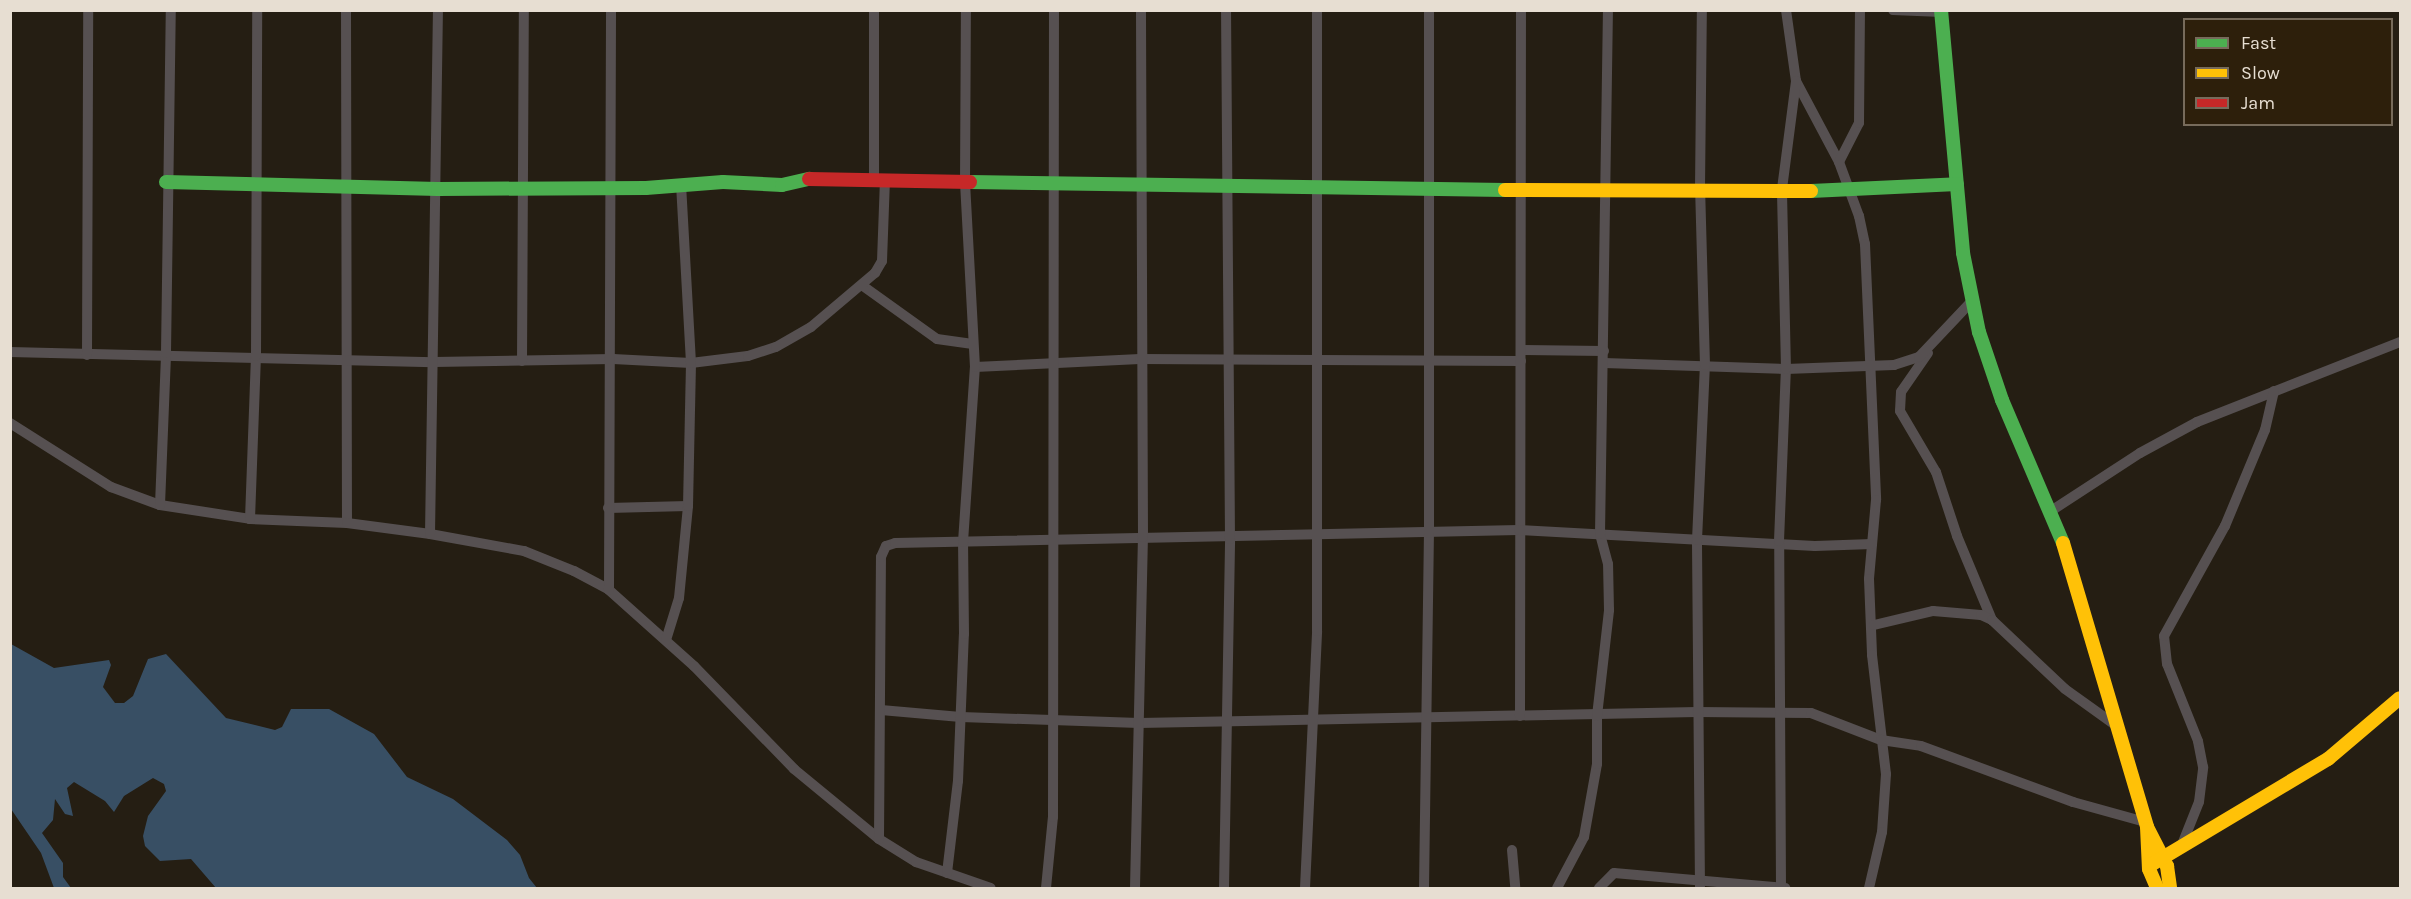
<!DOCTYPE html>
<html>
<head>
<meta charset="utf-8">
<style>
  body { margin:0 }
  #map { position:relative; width:2411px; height:899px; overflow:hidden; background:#251e13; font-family:Karla,sans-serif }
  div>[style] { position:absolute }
  .water>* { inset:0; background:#384f64 }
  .street>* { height:10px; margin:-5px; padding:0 5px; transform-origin:5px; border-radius:5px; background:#565051 }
  .fast>* { height:14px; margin:-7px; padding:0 7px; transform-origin:7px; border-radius:7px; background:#4caf50 }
  .slow>* { height:14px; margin:-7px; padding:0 7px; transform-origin:7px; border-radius:7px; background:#ffc107 }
  .jam>* { height:14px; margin:-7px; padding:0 7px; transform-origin:7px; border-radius:7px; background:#c62828 }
  span { translate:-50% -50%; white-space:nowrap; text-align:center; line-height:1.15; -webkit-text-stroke:6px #2d1f0b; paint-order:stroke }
  .frame { position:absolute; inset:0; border:12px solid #e7ded2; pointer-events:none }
  .legend { position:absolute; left:2183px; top:18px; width:210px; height:108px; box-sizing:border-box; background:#2d1f0b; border:2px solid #776b5b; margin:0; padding:8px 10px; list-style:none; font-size:18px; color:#e7ded2 }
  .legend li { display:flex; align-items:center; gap:12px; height:30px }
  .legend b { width:30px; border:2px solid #776b5b }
</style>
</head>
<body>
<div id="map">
  <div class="water">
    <div style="clip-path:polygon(11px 644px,54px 668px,109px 660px,111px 665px,103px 687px,115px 703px,124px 703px,133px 696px,148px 659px,166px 654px,226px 718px,275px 730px,282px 727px,291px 709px,329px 709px,374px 734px,407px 777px,453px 799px,507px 840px,520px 855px,529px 878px,537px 888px,216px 888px,191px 859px,160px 861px,145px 846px,143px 836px,148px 816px,166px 791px,164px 784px,153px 778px,124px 796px,114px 812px,105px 801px,74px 782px,67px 788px,73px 816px,65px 814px,55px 799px,53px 820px,42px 833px,63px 863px,63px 877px,71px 888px,54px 888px,41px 853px,11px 809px)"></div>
  </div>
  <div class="street">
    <div style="left:346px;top:10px;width:513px;rotate:89.89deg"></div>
    <div style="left:1786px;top:10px;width:72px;rotate:82deg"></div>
    <div style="left:1796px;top:81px;width:92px;rotate:62deg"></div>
    <div style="left:1839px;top:162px;width:58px;rotate:69.7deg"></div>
    <div style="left:1859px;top:216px;width:29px;rotate:78deg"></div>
    <div style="left:1865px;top:244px;width:256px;rotate:87.5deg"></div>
    <div style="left:1876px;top:500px;width:79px;rotate:95.1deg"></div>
    <div style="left:1869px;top:579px;width:76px;rotate:87.7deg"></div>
    <div style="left:1872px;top:655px;width:120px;rotate:83.3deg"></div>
    <div style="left:1886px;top:774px;width:58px;rotate:93.9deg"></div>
    <div style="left:1882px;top:832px;width:57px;rotate:103.1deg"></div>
    <div style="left:1893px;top:10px;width:49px;rotate:2.3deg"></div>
    <div style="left:1839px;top:162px;width:44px;rotate:-62.9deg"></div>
    <div style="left:1859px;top:123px;width:113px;rotate:-89.5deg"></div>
    <div style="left:874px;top:180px;width:170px;rotate:-90deg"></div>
    <div style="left:863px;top:286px;width:91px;rotate:35.6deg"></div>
    <div style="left:937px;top:339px;width:36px;rotate:8deg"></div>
    <div style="left:1521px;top:350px;width:83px;rotate:0.7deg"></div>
    <div style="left:10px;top:352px;width:424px;rotate:1.4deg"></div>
    <div style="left:434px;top:362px;width:179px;rotate:-1deg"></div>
    <div style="left:613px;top:359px;width:78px;rotate:2.9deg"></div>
    <div style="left:691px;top:363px;width:57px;rotate:-7deg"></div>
    <div style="left:748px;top:356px;width:29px;rotate:-18deg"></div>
    <div style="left:776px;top:347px;width:40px;rotate:-29.7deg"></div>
    <div style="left:811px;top:327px;width:84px;rotate:-40.2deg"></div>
    <div style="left:875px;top:273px;width:14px;rotate:-60deg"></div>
    <div style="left:882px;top:261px;width:80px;rotate:-87.9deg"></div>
    <div style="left:1928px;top:353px;width:47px;rotate:124.7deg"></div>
    <div style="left:1901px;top:392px;width:19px;rotate:93deg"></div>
    <div style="left:1900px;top:411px;width:71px;rotate:59.5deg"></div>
    <div style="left:1936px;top:472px;width:67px;rotate:71.8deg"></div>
    <div style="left:1957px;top:536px;width:91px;rotate:67.4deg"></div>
    <div style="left:87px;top:355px;width:345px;rotate:-89.8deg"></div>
    <div style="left:522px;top:361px;width:351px;rotate:-89.7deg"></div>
    <div style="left:1604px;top:363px;width:182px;rotate:1.9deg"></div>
    <div style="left:1786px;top:369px;width:108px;rotate:-2.1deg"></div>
    <div style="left:1894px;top:365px;width:26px;rotate:-18deg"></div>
    <div style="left:1919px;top:357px;width:76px;rotate:-46.6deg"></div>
    <div style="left:975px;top:367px;width:165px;rotate:-2.8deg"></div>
    <div style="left:1140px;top:359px;width:381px;rotate:0.3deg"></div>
    <div style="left:10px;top:423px;width:120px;rotate:32.4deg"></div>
    <div style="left:111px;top:487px;width:52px;rotate:20.2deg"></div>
    <div style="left:160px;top:505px;width:91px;rotate:8.8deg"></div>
    <div style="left:250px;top:519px;width:97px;rotate:2.4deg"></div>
    <div style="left:347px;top:523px;width:84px;rotate:7.5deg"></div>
    <div style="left:430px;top:534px;width:96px;rotate:10.3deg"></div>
    <div style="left:524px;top:551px;width:54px;rotate:21.8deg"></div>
    <div style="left:574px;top:571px;width:40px;rotate:28deg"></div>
    <div style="left:609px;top:590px;width:114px;rotate:41.8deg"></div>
    <div style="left:694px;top:666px;width:144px;rotate:45.8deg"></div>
    <div style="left:794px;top:769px;width:110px;rotate:39.5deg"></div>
    <div style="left:879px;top:839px;width:44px;rotate:31.9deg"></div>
    <div style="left:916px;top:862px;width:79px;rotate:19.1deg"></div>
    <div style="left:160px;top:505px;width:152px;rotate:-87.7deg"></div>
    <div style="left:166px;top:353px;width:343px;rotate:-89.2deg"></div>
    <div style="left:608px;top:508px;width:80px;rotate:-1.4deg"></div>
    <div style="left:2051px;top:511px;width:106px;rotate:-33.1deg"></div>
    <div style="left:2140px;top:453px;width:65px;rotate:-28.5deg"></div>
    <div style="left:2197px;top:422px;width:218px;rotate:-21.5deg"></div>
    <div style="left:250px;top:519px;width:163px;rotate:-87.9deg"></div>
    <div style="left:256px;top:356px;width:346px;rotate:-89.8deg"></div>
    <div style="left:430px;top:534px;width:524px;rotate:-89.13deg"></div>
    <div style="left:609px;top:590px;width:580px;rotate:-89.8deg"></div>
    <div style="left:1874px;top:625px;width:61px;rotate:-13.3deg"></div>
    <div style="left:1933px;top:611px;width:48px;rotate:4.8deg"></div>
    <div style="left:1981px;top:615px;width:12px;rotate:24deg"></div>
    <div style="left:1992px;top:620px;width:100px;rotate:43.4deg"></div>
    <div style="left:2065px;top:689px;width:65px;rotate:35.6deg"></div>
    <div style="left:666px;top:640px;width:44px;rotate:-72.8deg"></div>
    <div style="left:679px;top:598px;width:92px;rotate:-84.4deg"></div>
    <div style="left:688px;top:506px;width:143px;rotate:-88.8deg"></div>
    <div style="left:691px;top:363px;width:178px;rotate:-93.2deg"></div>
    <div style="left:881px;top:710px;width:80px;rotate:5deg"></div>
    <div style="left:961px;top:717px;width:178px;rotate:1.9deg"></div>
    <div style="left:1139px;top:723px;width:558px;rotate:-1.13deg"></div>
    <div style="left:1697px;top:712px;width:114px;rotate:0.5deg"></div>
    <div style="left:1811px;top:713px;width:75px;rotate:21.1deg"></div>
    <div style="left:1881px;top:740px;width:40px;rotate:8.5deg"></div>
    <div style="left:1921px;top:746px;width:162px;rotate:20.2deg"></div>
    <div style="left:2073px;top:802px;width:75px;rotate:15.5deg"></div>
    <div style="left:1520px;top:716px;width:706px;rotate:-89.92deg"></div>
    <div style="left:879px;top:839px;width:282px;rotate:-89.6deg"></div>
    <div style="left:881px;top:557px;width:12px;rotate:-66deg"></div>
    <div style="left:886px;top:546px;width:9px;rotate:-18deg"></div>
    <div style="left:895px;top:543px;width:624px;rotate:-1.19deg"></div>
    <div style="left:1519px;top:530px;width:296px;rotate:3.1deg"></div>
    <div style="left:1815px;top:546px;width:57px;rotate:-2deg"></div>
    <div style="left:2181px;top:847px;width:48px;rotate:-68.2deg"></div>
    <div style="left:2199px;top:802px;width:35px;rotate:-83deg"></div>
    <div style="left:2203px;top:767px;width:26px;rotate:-101deg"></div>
    <div style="left:2198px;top:741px;width:83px;rotate:-111.9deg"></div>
    <div style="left:2167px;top:664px;width:28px;rotate:-96deg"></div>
    <div style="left:2164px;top:636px;width:126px;rotate:-61deg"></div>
    <div style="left:2225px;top:526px;width:104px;rotate:-67.4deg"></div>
    <div style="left:2265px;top:430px;width:40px;rotate:-77deg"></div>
    <div style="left:1512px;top:850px;width:38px;rotate:85deg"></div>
    <div style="left:947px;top:873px;width:93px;rotate:-83.2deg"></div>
    <div style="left:958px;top:781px;width:147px;rotate:-87.7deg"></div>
    <div style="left:964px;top:634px;width:92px;rotate:-90.6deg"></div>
    <div style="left:963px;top:542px;width:175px;rotate:-86.1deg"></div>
    <div style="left:975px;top:367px;width:184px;rotate:-93.1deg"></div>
    <div style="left:965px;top:183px;width:173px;rotate:-89.7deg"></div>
    <div style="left:1046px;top:888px;width:71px;rotate:-84.4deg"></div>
    <div style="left:1053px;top:817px;width:807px;rotate:-89.93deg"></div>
    <div style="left:1135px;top:888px;width:351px;rotate:-88.7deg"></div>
    <div style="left:1143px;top:537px;width:527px;rotate:-90.22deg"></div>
    <div style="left:1224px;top:888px;width:349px;rotate:-89deg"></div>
    <div style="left:1230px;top:539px;width:529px;rotate:-90.43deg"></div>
    <div style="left:1305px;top:888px;width:257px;rotate:-87.3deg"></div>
    <div style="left:1317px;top:631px;width:621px;rotate:-90deg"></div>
    <div style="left:1424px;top:888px;width:355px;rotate:-89.2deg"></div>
    <div style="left:1429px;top:533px;width:523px;rotate:-90deg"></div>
    <div style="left:1557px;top:888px;width:58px;rotate:-62.1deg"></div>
    <div style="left:1584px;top:837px;width:74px;rotate:-79.9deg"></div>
    <div style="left:1597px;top:764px;width:48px;rotate:-90deg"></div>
    <div style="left:1597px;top:716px;width:107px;rotate:-83.5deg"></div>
    <div style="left:1609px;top:610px;width:46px;rotate:-91.2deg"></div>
    <div style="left:1608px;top:564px;width:31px;rotate:-105deg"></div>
    <div style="left:1600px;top:534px;width:524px;rotate:-89.13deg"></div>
    <div style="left:1599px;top:888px;width:21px;rotate:-45deg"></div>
    <div style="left:1614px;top:873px;width:172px;rotate:5deg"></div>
    <div style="left:1700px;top:888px;width:348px;rotate:-90.5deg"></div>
    <div style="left:1697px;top:540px;width:175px;rotate:-87.4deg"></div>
    <div style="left:1705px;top:365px;width:177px;rotate:-91.6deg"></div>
    <div style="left:1700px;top:188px;width:178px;rotate:-89.4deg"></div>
    <div style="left:1781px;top:888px;width:347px;rotate:-90.3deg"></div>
    <div style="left:1779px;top:541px;width:172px;rotate:-87.7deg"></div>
    <div style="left:1786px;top:369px;width:180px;rotate:-91.3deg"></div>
    <div style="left:1782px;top:189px;width:109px;rotate:-82.6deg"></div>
  </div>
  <div class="fast">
    <div style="left:1941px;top:10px;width:244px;rotate:84.8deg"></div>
    <div style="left:1963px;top:253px;width:81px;rotate:78.6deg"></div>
    <div style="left:1979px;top:332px;width:72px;rotate:71.3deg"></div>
    <div style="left:2002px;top:400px;width:155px;rotate:66.9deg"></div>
    <div style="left:166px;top:182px;width:272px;rotate:1.5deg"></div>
    <div style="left:438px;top:189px;width:208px;rotate:-0.3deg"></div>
    <div style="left:646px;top:188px;width:77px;rotate:-4.5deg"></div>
    <div style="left:723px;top:182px;width:59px;rotate:2.9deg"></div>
    <div style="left:782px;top:185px;width:28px;rotate:-13deg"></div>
    <div style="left:970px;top:182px;width:535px;rotate:0.86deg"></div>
    <div style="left:1811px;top:191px;width:146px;rotate:-2.7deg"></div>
  </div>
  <div class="slow">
    <div style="left:1505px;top:190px;width:306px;rotate:0.2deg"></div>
    <div style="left:2063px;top:543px;width:296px;rotate:73.5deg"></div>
    <div style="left:2147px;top:827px;width:42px;rotate:87.3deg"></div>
    <div style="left:2149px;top:869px;width:21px;rotate:67deg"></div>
    <div style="left:2148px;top:829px;width:42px;rotate:62.8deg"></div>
    <div style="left:2167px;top:866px;width:22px;rotate:82deg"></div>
    <div style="left:2149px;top:866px;width:209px;rotate:-30.9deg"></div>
    <div style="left:2328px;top:759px;width:94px;rotate:-40.3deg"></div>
  </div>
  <div class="jam">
    <div style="left:809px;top:179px;width:161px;rotate:1.1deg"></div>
  </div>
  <div class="frame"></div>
  <ul class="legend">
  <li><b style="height:8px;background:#4caf50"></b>Fast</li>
  <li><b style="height:8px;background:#ffc107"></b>Slow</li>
  <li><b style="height:8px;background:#c62828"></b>Jam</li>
  </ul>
</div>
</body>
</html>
